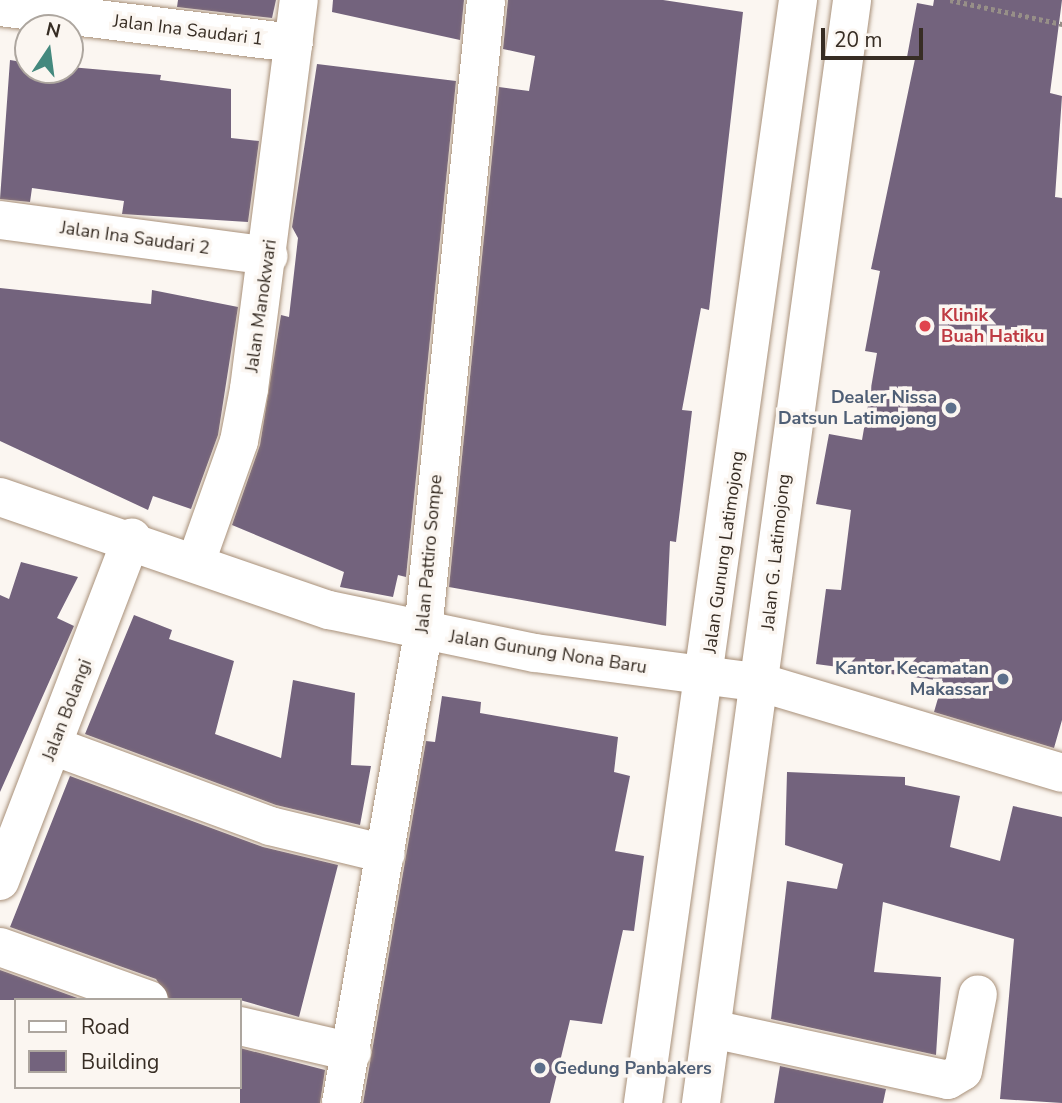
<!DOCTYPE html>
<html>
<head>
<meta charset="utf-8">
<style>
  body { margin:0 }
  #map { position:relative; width:1062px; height:1103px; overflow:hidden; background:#fbf6f1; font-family:"Nunito Sans",sans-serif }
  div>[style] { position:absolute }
  .building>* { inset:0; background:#73637d }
  .path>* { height:4.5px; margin-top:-2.25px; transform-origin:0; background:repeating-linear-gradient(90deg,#978f88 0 3.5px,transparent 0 7px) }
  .roads { filter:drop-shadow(0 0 2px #a89079) drop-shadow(0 0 2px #a89079) }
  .minor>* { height:38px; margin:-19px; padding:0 19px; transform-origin:19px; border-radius:19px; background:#fff }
  .major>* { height:38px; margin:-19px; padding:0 19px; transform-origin:19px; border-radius:19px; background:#fff }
  .dots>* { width:19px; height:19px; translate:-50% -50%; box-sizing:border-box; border:4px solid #fbf6f1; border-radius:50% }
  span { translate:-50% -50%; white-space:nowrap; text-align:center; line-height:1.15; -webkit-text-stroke:7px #fbf6f1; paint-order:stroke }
  .street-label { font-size:18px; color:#372d24 }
  .health-label { font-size:18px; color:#be3a42; font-weight:700 }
  .left { translate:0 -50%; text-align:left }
  .service-label { font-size:18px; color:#4e5e75; font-weight:700 }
  .right { translate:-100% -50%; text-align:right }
  .legend { position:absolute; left:14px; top:998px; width:228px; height:91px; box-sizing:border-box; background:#fbf6f1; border:2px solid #ada69f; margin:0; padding:9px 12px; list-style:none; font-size:21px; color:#372d24 }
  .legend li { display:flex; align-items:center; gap:14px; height:35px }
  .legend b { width:35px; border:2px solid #ada69f }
  .north { position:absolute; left:14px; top:14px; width:70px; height:70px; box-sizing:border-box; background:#fbf6f1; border:2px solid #ada69f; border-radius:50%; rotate:13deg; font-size:19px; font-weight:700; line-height:28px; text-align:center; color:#372d24 }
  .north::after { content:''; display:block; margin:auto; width:24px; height:32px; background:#44897e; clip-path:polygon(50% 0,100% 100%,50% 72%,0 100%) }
  .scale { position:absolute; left:821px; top:28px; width:102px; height:32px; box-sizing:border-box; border:4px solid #372d24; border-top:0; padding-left:9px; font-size:21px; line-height:24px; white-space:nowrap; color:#372d24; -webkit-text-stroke:5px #fbf6f1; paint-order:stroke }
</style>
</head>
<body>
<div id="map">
  <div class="building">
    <div style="clip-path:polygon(178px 0,276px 0,272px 18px,177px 7px)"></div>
    <div style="clip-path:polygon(333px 0,464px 0,460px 40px,332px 12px)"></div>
    <div style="clip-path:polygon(508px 0,663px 0,743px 12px,709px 310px,701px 308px,682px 410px,692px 411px,676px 542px,670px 541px,666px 626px,449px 587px,499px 87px,529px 91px,535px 56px,503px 49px)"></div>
    <div style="clip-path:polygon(934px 0,1062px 0,1050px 93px,1062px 96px,1055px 197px,1062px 198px,1062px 720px,1054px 748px,934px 712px,943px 681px,816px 664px,826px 589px,841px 590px,851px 510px,816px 504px,829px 434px,862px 440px,877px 353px,865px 351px,880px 271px,871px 269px,915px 59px,907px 57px,917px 3px,933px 6px)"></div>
    <div style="clip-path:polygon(10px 60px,28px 63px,28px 70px,70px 67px,161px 75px,160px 80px,231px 89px,231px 138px,259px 141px,248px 222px,122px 214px,124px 201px,32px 188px,30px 202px,0 199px)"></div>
    <div style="clip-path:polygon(317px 64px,456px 81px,406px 577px,398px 575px,393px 597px,340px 587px,344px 572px,232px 525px,260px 445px,281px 315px,289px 317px,298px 238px,292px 227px)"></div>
    <div style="clip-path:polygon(0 288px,151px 304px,152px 290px,238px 307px,218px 435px,191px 509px,153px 496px,148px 510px,0 441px)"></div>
    <div style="clip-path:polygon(21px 562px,78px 577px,57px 618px,74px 626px,0 792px,0 595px,9px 599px)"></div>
    <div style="clip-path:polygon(134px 615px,172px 630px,169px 639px,234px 661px,215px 734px,281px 758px,293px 680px,355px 693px,351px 765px,371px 766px,360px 825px,276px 805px,85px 734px)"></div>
    <div style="clip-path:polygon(442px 696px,481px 702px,480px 713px,618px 737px,614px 772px,630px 776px,615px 851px,644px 856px,634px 931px,623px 930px,602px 1024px,570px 1020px,550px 1103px,363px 1103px,426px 741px,435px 742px)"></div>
    <div style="clip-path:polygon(787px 772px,905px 777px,905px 785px,960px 796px,950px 847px,1000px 861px,1013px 806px,1062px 817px,1062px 1103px,1000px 1099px,1014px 939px,883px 902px,874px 972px,941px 977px,936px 1055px,771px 1019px,787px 881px,837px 889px,843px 864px,785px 845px)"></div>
    <div style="clip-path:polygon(70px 776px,263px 847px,338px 865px,299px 1017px,240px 1000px,170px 1000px,156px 979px,10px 927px)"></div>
    <div style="clip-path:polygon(0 970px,83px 1000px,0 1000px)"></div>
    <div style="clip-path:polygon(240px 1048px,325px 1070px,320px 1103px,240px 1103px)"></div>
    <div style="clip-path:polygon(780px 1066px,886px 1089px,883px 1103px,774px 1103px)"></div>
  </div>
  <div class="path">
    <div style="left:950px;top:0;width:115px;rotate:12.1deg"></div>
  </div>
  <div class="roads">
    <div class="minor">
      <div style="left:0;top:7px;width:296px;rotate:7deg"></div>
      <div style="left:0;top:220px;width:271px;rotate:7.6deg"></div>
      <div style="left:0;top:497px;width:348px;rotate:19deg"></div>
      <div style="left:329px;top:610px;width:210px;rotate:11.8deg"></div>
      <div style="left:535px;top:653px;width:229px;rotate:7.5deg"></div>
      <div style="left:762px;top:683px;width:313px;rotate:16.7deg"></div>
      <div style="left:196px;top:562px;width:128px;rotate:-70.4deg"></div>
      <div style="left:239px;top:441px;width:53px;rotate:-79.1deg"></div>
      <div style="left:249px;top:389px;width:392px;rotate:-82.7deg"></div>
      <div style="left:53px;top:746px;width:231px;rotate:20.2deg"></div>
      <div style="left:270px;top:826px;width:119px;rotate:13.6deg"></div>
      <div style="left:0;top:881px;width:368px;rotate:-69deg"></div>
      <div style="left:0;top:947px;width:158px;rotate:19.6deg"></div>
      <div style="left:240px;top:1026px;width:115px;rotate:13.1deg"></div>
      <div style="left:712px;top:1029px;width:241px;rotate:12.2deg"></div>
      <div style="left:948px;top:1080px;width:17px;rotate:-31deg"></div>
      <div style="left:963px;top:1071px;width:78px;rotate:-79deg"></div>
      <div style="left:341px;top:1103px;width:479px;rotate:-80.1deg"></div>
      <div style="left:423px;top:631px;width:634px;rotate:-84.3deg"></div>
    </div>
    <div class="major">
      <div style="left:643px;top:1103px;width:1114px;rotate:-82deg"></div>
      <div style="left:701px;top:1103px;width:1113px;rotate:-82.2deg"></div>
    </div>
  </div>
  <div class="dots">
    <div style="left:925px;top:326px;background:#e0444e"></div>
    <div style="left:951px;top:408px;background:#5c6f8a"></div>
    <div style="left:1003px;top:679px;background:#5c6f8a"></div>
    <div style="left:540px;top:1068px;background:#5c6f8a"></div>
  </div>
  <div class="street-label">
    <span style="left:188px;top:30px;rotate:7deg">Jalan Ina Saudari 1</span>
    <span style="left:135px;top:238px;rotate:8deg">Jalan Ina Saudari 2</span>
    <span style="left:261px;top:306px;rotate:-82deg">Jalan Manokwari</span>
    <span style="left:724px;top:552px;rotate:-82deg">Jalan Gunung Latimojong</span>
    <span style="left:776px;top:552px;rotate:-84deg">Jalan G. Latimojong</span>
    <span style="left:429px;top:554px;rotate:-85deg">Jalan Pattiro Sompe</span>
    <span style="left:548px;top:652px;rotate:9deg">Jalan Gunung Nona Baru</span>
    <span style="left:67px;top:710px;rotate:-69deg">Jalan Bolangi</span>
  </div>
  <div class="health-label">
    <span class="left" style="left:941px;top:326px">Klinik<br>Buah Hatiku</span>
  </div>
  <div class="service-label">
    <span class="right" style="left:937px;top:408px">Dealer Nissa<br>Datsun Latimojong</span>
    <span class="right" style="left:989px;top:679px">Kantor Kecamatan<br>Makassar</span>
    <span class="left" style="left:554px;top:1068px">Gedung Panbakers</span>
  </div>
  <ul class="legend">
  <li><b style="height:9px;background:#fff"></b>Road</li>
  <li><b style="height:19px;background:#73637d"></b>Building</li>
  </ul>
  <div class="north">N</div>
  <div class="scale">20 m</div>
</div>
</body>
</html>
